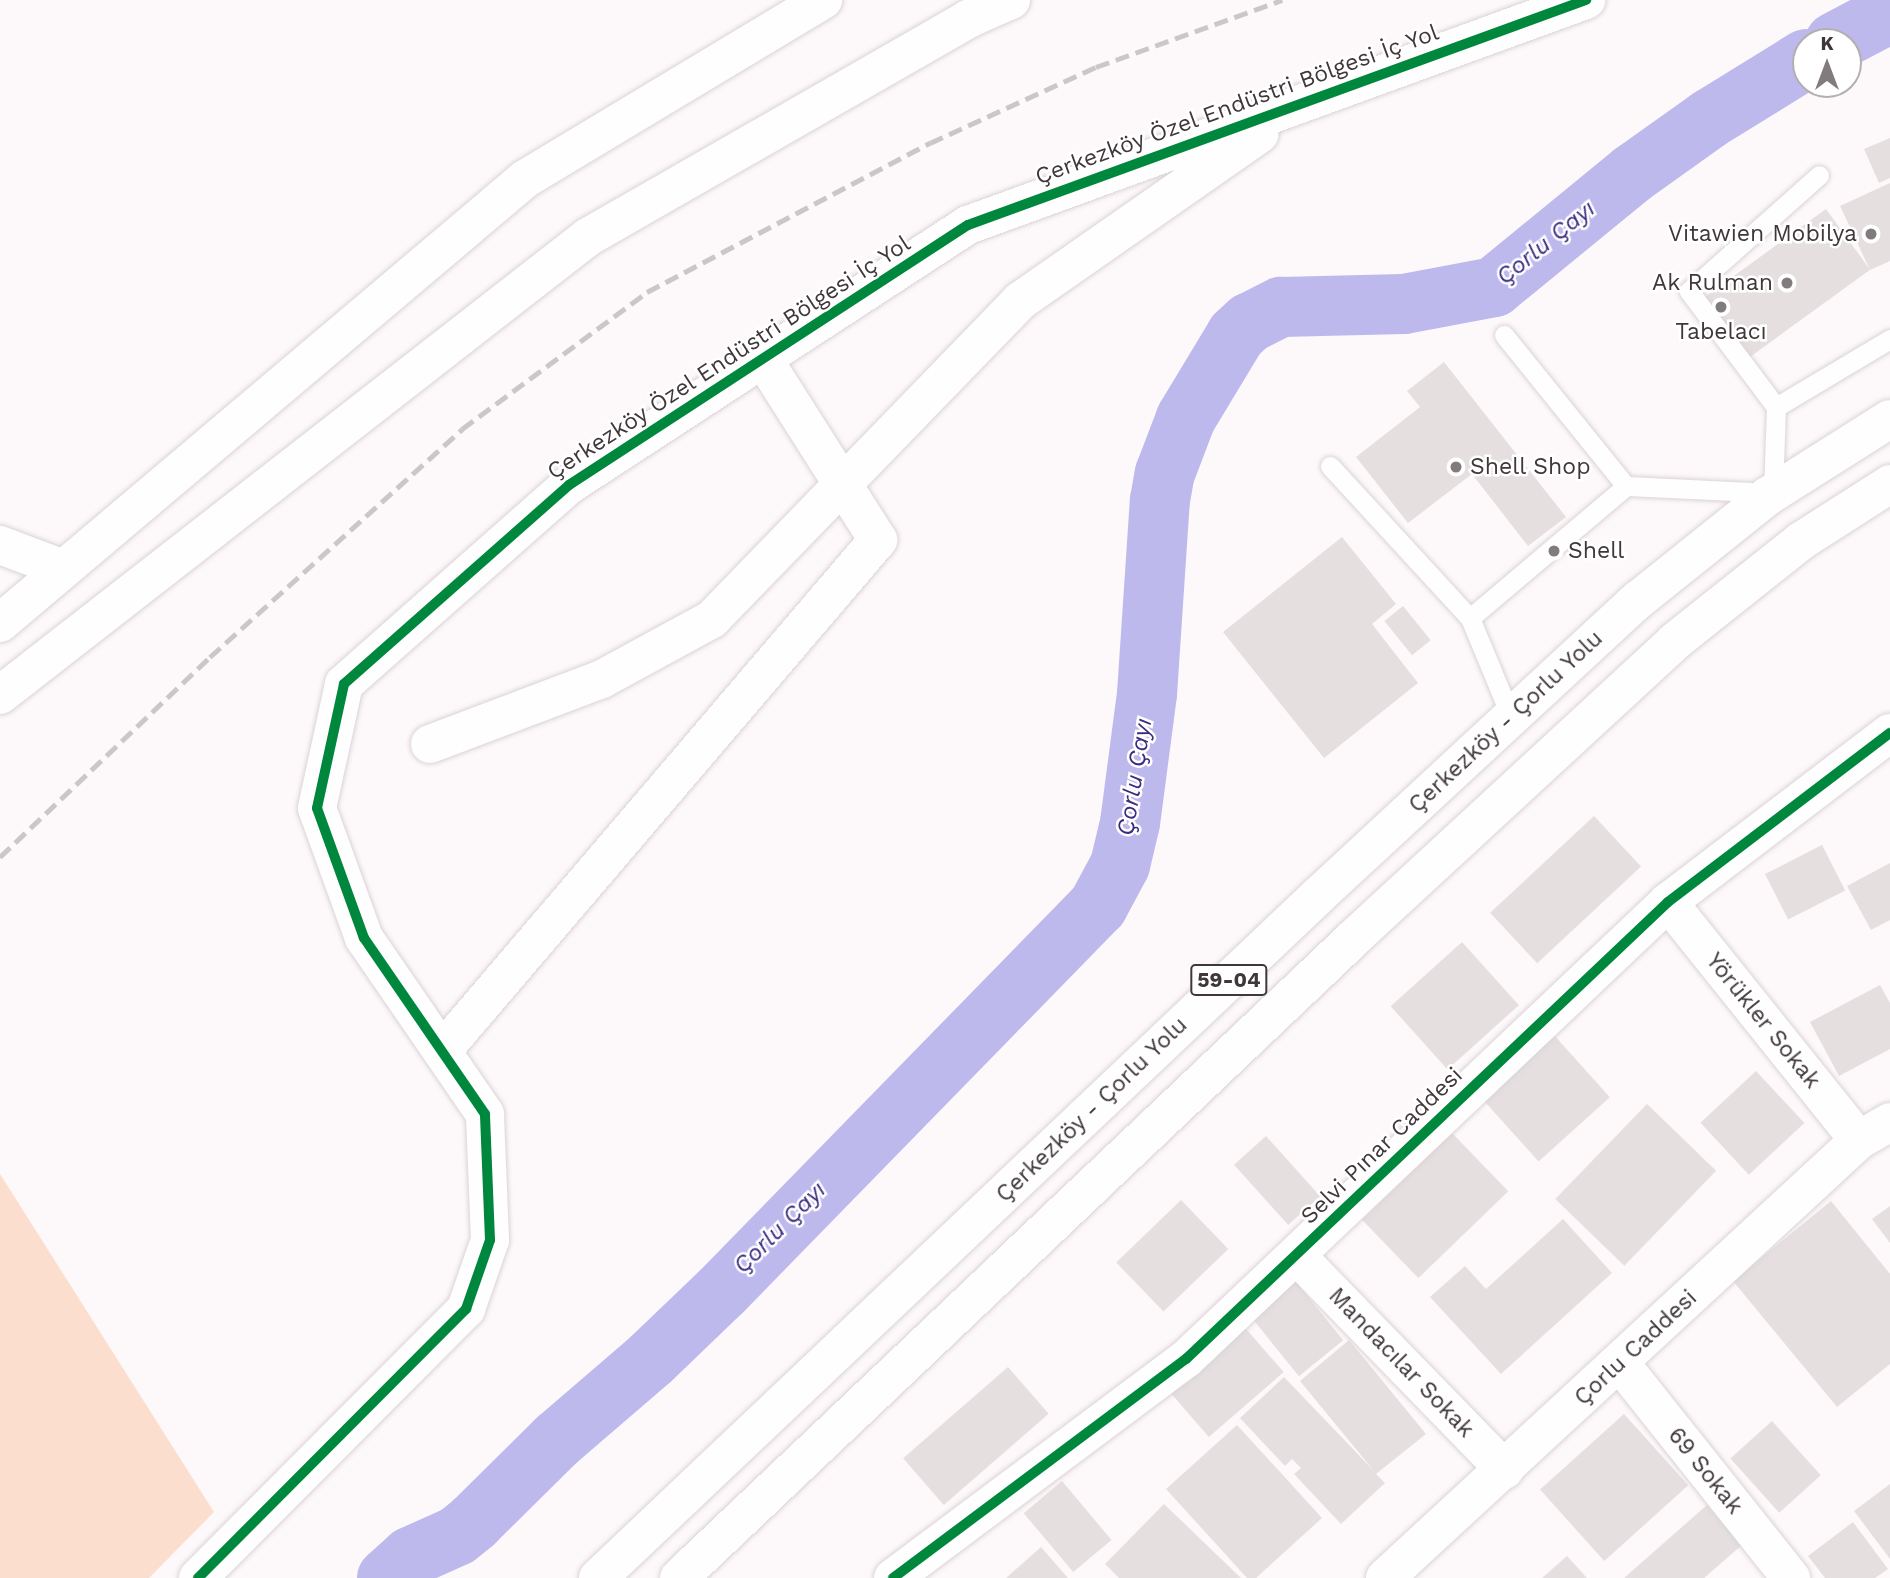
<!DOCTYPE html>
<html>
<head>
<meta charset="utf-8">
<style>
  body { margin:0 }
  #map { position:relative; width:1890px; height:1578px; overflow:hidden; background:#fdf8fa; font-family:"Work Sans",sans-serif }
  div>[style] { position:absolute }
  .green>* { inset:0; background:#fcdecf }
  .river>* { height:60px; margin:-30px; padding:0 30px; transform-origin:30px; border-radius:30px; background:#bdb9ed }
  .building>* { inset:0; background:#e5dfe0; transform-origin:0 0 }
  .roads { filter:drop-shadow(0 0 2px #dad3d7) drop-shadow(0 0 2px #dad3d7) }
  .service>* { height:19px; margin:-9.5px; padding:0 9.5px; transform-origin:9.5px; border-radius:9.5px; background:#fffefe }
  .minor>* { height:38px; margin:-19px; padding:0 19px; transform-origin:19px; border-radius:19px; background:#fffefe }
  .secondary>* { height:38px; margin:-19px; padding:0 19px; transform-origin:19px; border-radius:19px; background:#fffefe }
  .primary>* { height:38px; margin:-19px; padding:0 19px; transform-origin:19px; border-radius:19px; background:#fffefe }
  .rail>* { height:5px; margin-top:-2.5px; transform-origin:0; background:repeating-linear-gradient(90deg,#c9c7c8 0 14px,transparent 0 21px) }
  .cycleway>* { height:10px; margin:-5px; padding:0 5px; transform-origin:5px; border-radius:5px; background:#00873e }
  .dots>* { width:19px; height:19px; translate:-50% -50%; box-sizing:border-box; border:4px solid #fff; border-radius:50% }
  span { translate:-50% -50%; white-space:nowrap; text-align:center; line-height:1.15; -webkit-text-stroke:5px #fff; paint-order:stroke }
  .shield-label span { padding:2px 5px; background:#fff; border:2px solid; border-radius:5px; -webkit-text-stroke-width:0 }
  .shield-label { font-size:21px; color:#40373b; font-weight:700 }
  .street-label { font-size:23px; color:#40373b }
  .poi-label { font-size:23px; color:#40373b }
  .right { translate:-100% -50%; text-align:right }
  .left { translate:0 -50%; text-align:left }
  .water-label { font-size:24px; color:#3b2b7f; font-style:italic }
  .north { position:absolute; left:1792px; top:28px; width:70px; height:70px; box-sizing:border-box; background:#fff; border:2px solid #b3afb1; border-radius:50%; rotate:0deg; font-size:19px; font-weight:700; line-height:28px; text-align:center; color:#40373b }
  .north::after { content:''; display:block; margin:auto; width:24px; height:32px; background:#827b7e; clip-path:polygon(50% 0,100% 100%,50% 72%,0 100%) }
</style>
</head>
<body>
<div id="map">
  <div class="green">
    <div style="clip-path:polygon(0 1174px,214px 1512px,149px 1578px,0 1578px)"></div>
  </div>
  <div class="river">
    <div style="left:1835px;top:42px;width:62px;rotate:-27.8deg"></div>
    <div style="left:387px;top:1578px;width:31px;rotate:-42deg"></div>
    <div style="left:410px;top:1557px;width:51px;rotate:-24.1deg"></div>
    <div style="left:457px;top:1536px;width:22px;rotate:-39deg"></div>
    <div style="left:474px;top:1522px;width:117px;rotate:-44.7deg"></div>
    <div style="left:557px;top:1440px;width:123px;rotate:-40.7deg"></div>
    <div style="left:650px;top:1360px;width:98px;rotate:-43.8deg"></div>
    <div style="left:721px;top:1292px;width:540px;rotate:-45.68deg"></div>
    <div style="left:1098px;top:906px;width:47px;rotate:-61.8deg"></div>
    <div style="left:1120px;top:865px;width:43px;rotate:-76.6deg"></div>
    <div style="left:1130px;top:823px;width:130px;rotate:-82.5deg"></div>
    <div style="left:1147px;top:694px;width:194px;rotate:-86.2deg"></div>
    <div style="left:1160px;top:500px;width:27px;rotate:-80deg"></div>
    <div style="left:1165px;top:473px;width:59px;rotate:-69.1deg"></div>
    <div style="left:1186px;top:418px;width:97px;rotate:-58.9deg"></div>
    <div style="left:1236px;top:335px;width:18px;rotate:-43deg"></div>
    <div style="left:1249px;top:323px;width:36px;rotate:-27deg"></div>
    <div style="left:1281px;top:307px;width:123px;rotate:-1.4deg"></div>
    <div style="left:1404px;top:304px;width:92px;rotate:-10.7deg"></div>
    <div style="left:1494px;top:287px;width:178px;rotate:-39.3deg"></div>
    <div style="left:1632px;top:174px;width:95px;rotate:-35.5deg"></div>
    <div style="left:1709px;top:119px;width:114px;rotate:-31.7deg"></div>
  </div>
  <div class="building">
    <div style="clip-path:polygon(1890px 138px,1890px 178px,1879px 183px,1864px 149px)"></div>
    <div style="clip-path:polygon(1890px 183px,1890px 261px,1870px 270px,1840px 206px)"></div>
    <div style="left:1826px;top:209px;width:75px;height:151px;rotate:54deg"></div>
    <div style="clip-path:polygon(1444px 362px,1566px 517px,1528px 546px,1472px 474px,1408px 523px,1356px 457px,1420px 407px,1407px 391px)"></div>
    <div style="clip-path:polygon(1342px 537px,1396px 604px,1372px 624px,1418px 683px,1324px 758px,1223px 632px)"></div>
    <div style="left:1403px;top:606px;width:44px;height:24px;rotate:51deg"></div>
    <div style="left:1594px;top:816px;width:69px;height:142px;rotate:47deg"></div>
    <div style="left:1822px;top:845px;width:51px;height:64px;rotate:63deg"></div>
    <div style="clip-path:polygon(1890px 863px,1890px 920px,1871px 930px,1847px 886px)"></div>
    <div style="left:1462px;top:942px;width:85px;height:96px;rotate:48deg"></div>
    <div style="clip-path:polygon(1880px 985px,1890px 1003px,1890px 1049px,1839px 1076px,1810px 1022px)"></div>
    <div style="left:1553px;top:1034px;width:85px;height:96px;rotate:48deg"></div>
    <div style="left:1756px;top:1071px;width:71px;height:76px;rotate:47deg"></div>
    <div style="left:1647px;top:1104px;width:96px;height:132px;rotate:44deg"></div>
    <div style="left:1452px;top:1133px;width:81px;height:125px;rotate:46deg"></div>
    <div style="left:1266px;top:1136px;width:81px;height:43px;rotate:48deg"></div>
    <div style="left:1181px;top:1200px;width:68px;height:90px;rotate:46deg"></div>
    <div style="clip-path:polygon(1831px 1201px,1890px 1274px,1890px 1364px,1837px 1407px,1733px 1281px)"></div>
    <div style="clip-path:polygon(1890px 1206px,1890px 1243px,1872px 1219px)"></div>
    <div style="clip-path:polygon(1563px 1219px,1612px 1273px,1501px 1374px,1430px 1297px,1465px 1266px,1486px 1289px)"></div>
    <div style="left:1296px;top:1282px;width:75px;height:57px;rotate:51deg"></div>
    <div style="left:1241px;top:1323px;width:65px;height:99px;rotate:49deg"></div>
    <div style="clip-path:polygon(1349px 1340px,1426px 1434px,1376px 1474px,1385px 1483px,1341px 1524px,1294px 1474px,1301px 1468px,1292px 1459px,1285px 1466px,1240px 1418px,1284px 1377px,1374px 1471px,1300px 1381px)"></div>
    <div style="left:1008px;top:1367px;width:62px;height:139px;rotate:49deg"></div>
    <div style="left:1624px;top:1414px;width:96px;height:113px;rotate:48deg"></div>
    <div style="left:1772px;top:1421px;width:73px;height:56px;rotate:48deg"></div>
    <div style="clip-path:polygon(1237px 1425px,1322px 1518px,1256px 1578px,1247px 1578px,1166px 1489px)"></div>
    <div style="left:1062px;top:1481px;width:77px;height:50px;rotate:50deg"></div>
    <div style="clip-path:polygon(1890px 1484px,1890px 1559px,1854px 1511px)"></div>
    <div style="clip-path:polygon(1164px 1504px,1241px 1578px,1119px 1578px,1105px 1564px)"></div>
    <div style="clip-path:polygon(1707px 1505px,1742px 1545px,1704px 1578px,1624px 1578px)"></div>
    <div style="clip-path:polygon(1853px 1522px,1888px 1569px,1875px 1578px,1825px 1578px,1808px 1556px)"></div>
    <div style="clip-path:polygon(1041px 1547px,1068px 1578px,1006px 1578px)"></div>
    <div style="clip-path:polygon(1567px 1556px,1587px 1578px,1542px 1578px)"></div>
  </div>
  <div class="roads">
    <div class="service">
      <div style="left:1504px;top:335px;width:194px;rotate:51.1deg"></div>
      <div style="left:1776px;top:407px;width:145px;rotate:-126.9deg"></div>
      <div style="left:1689px;top:291px;width:174px;rotate:-41.7deg"></div>
      <div style="left:1330px;top:466px;width:207px;rotate:47.4deg"></div>
      <div style="left:1511px;top:717px;width:107px;rotate:-112.5deg"></div>
      <div style="left:1470px;top:618px;width:204px;rotate:-40.2deg"></div>
      <div style="left:1626px;top:486px;width:147px;rotate:2.7deg"></div>
      <div style="left:1773px;top:493px;width:86px;rotate:-88deg"></div>
      <div style="left:1776px;top:407px;width:133px;rotate:-30.8deg"></div>
    </div>
    <div class="minor">
      <div style="left:0;top:545px;width:68px;rotate:20.6deg"></div>
      <div style="left:0;top:623px;width:688px;rotate:-40.22deg"></div>
      <div style="left:525px;top:179px;width:348px;rotate:-31deg"></div>
      <div style="left:0;top:695px;width:745px;rotate:-37.92deg"></div>
      <div style="left:588px;top:237px;width:438px;rotate:-29.8deg"></div>
      <div style="left:968px;top:19px;width:47px;rotate:-23.8deg"></div>
      <div style="left:430px;top:744px;width:184px;rotate:-20.7deg"></div>
      <div style="left:602px;top:679px;width:125px;rotate:-28.6deg"></div>
      <div style="left:712px;top:619px;width:443px;rotate:-45.9deg"></div>
      <div style="left:1020px;top:301px;width:292px;rotate:-34.9deg"></div>
      <div style="left:1668px;top:902px;width:305px;rotate:51.3deg"></div>
      <div style="left:442px;top:1051px;width:672px;rotate:-49.53deg"></div>
      <div style="left:878px;top:540px;width:214px;rotate:-122.4deg"></div>
      <div style="left:1297px;top:1256px;width:298px;rotate:45.8deg"></div>
      <div style="left:1620px;top:1363px;width:275px;rotate:51.5deg"></div>
      <div style="left:198px;top:1578px;width:380px;rotate:-45.1deg"></div>
      <div style="left:466px;top:1309px;width:73px;rotate:-70.8deg"></div>
      <div style="left:490px;top:1240px;width:126px;rotate:-92.3deg"></div>
      <div style="left:485px;top:1114px;width:214px;rotate:-124.5deg"></div>
      <div style="left:364px;top:938px;width:138px;rotate:-109.9deg"></div>
      <div style="left:317px;top:808px;width:127px;rotate:-77.7deg"></div>
      <div style="left:344px;top:684px;width:300px;rotate:-41.5deg"></div>
      <div style="left:569px;top:485px;width:476px;rotate:-33.1deg"></div>
      <div style="left:968px;top:225px;width:658px;rotate:-20.01deg"></div>
      <div style="left:893px;top:1578px;width:366px;rotate:-36.8deg"></div>
      <div style="left:1186px;top:1359px;width:664px;rotate:-43.47deg"></div>
      <div style="left:1668px;top:902px;width:279px;rotate:-37.3deg"></div>
    </div>
    <div class="secondary">
      <div style="left:1385px;top:1578px;width:645px;rotate:-42.74deg"></div>
      <div style="left:1859px;top:1140px;width:36px;rotate:-30deg"></div>
    </div>
    <div class="primary">
      <div style="left:598px;top:1578px;width:993px;rotate:-43.45deg"></div>
      <div style="left:1319px;top:895px;width:434px;rotate:-42.8deg"></div>
      <div style="left:1638px;top:600px;width:166px;rotate:-38.7deg"></div>
      <div style="left:1768px;top:496px;width:144px;rotate:-32.3deg"></div>
      <div style="left:679px;top:1578px;width:934px;rotate:-43.48deg"></div>
      <div style="left:1357px;top:935px;width:432px;rotate:-42.7deg"></div>
      <div style="left:1674px;top:642px;width:162px;rotate:-38.5deg"></div>
      <div style="left:1801px;top:541px;width:106px;rotate:-32.6deg"></div>
    </div>
  </div>
  <div class="rail">
    <div style="left:0;top:857px;width:290px;rotate:-43.6deg"></div>
    <div style="left:210px;top:657px;width:340px;rotate:-42.1deg"></div>
    <div style="left:462px;top:429px;width:230px;rotate:-36.5deg"></div>
    <div style="left:647px;top:292px;width:320px;rotate:-27.8deg"></div>
    <div style="left:930px;top:143px;width:183px;rotate:-24.6deg"></div>
    <div style="left:1096px;top:67px;width:198px;rotate:-19.8deg"></div>
  </div>
  <div class="cycleway">
    <div style="left:198px;top:1578px;width:380px;rotate:-45.1deg"></div>
    <div style="left:466px;top:1309px;width:73px;rotate:-70.8deg"></div>
    <div style="left:490px;top:1240px;width:126px;rotate:-92.3deg"></div>
    <div style="left:485px;top:1114px;width:214px;rotate:-124.5deg"></div>
    <div style="left:364px;top:938px;width:138px;rotate:-109.9deg"></div>
    <div style="left:317px;top:808px;width:127px;rotate:-77.7deg"></div>
    <div style="left:344px;top:684px;width:300px;rotate:-41.5deg"></div>
    <div style="left:569px;top:485px;width:476px;rotate:-33.1deg"></div>
    <div style="left:968px;top:225px;width:658px;rotate:-20.01deg"></div>
    <div style="left:893px;top:1578px;width:366px;rotate:-36.8deg"></div>
    <div style="left:1186px;top:1359px;width:664px;rotate:-43.47deg"></div>
    <div style="left:1668px;top:902px;width:279px;rotate:-37.3deg"></div>
  </div>
  <div class="dots">
    <div style="left:1871px;top:234px;background:#827b7e"></div>
    <div style="left:1787px;top:283px;background:#827b7e"></div>
    <div style="left:1721px;top:307px;background:#827b7e"></div>
    <div style="left:1456px;top:467px;background:#827b7e"></div>
    <div style="left:1554px;top:551px;background:#827b7e"></div>
  </div>
  <div class="shield-label">
    <span style="left:1229px;top:980px">59-04</span>
  </div>
  <div class="street-label">
    <span style="left:1237px;top:105px;rotate:-20deg">Çerkezköy Özel Endüstri Bölgesi İç Yol</span>
    <span style="left:729px;top:358px;rotate:-33deg">Çerkezköy Özel Endüstri Bölgesi İç Yol</span>
    <span style="left:1506px;top:722px;rotate:-43deg">Çerkezköy - Çorlu Yolu</span>
    <span style="left:1763px;top:1021px;rotate:51deg">Yörükler Sokak</span>
    <span style="left:1092px;top:1110px;rotate:-44deg">Çerkezköy - Çorlu Yolu</span>
    <span style="left:1382px;top:1146px;rotate:-44deg">Selvi Pınar Caddesi</span>
    <span style="left:1636px;top:1348px;rotate:-43deg">Çorlu Caddesi</span>
    <span style="left:1401px;top:1363px;rotate:46deg">Mandacılar Sokak</span>
    <span style="left:1705px;top:1471px;rotate:51deg">69 Sokak</span>
  </div>
  <div class="poi-label">
    <span class="right" style="left:1857px;top:234px">Vitawien Mobilya</span>
    <span class="right" style="left:1773px;top:283px">Ak Rulman</span>
    <span style="left:1721px;top:332px">Tabelacı</span>
    <span class="left" style="left:1470px;top:467px">Shell Shop</span>
    <span class="left" style="left:1568px;top:551px">Shell</span>
  </div>
  <div class="water-label">
    <span style="left:1546px;top:243px;rotate:-39deg">Çorlu Çayı</span>
    <span style="left:1135px;top:777px;rotate:-81deg">Çorlu Çayı</span>
    <span style="left:780px;top:1228px;rotate:-45deg">Çorlu Çayı</span>
  </div>
  <div class="north">K</div>
</div>
</body>
</html>
